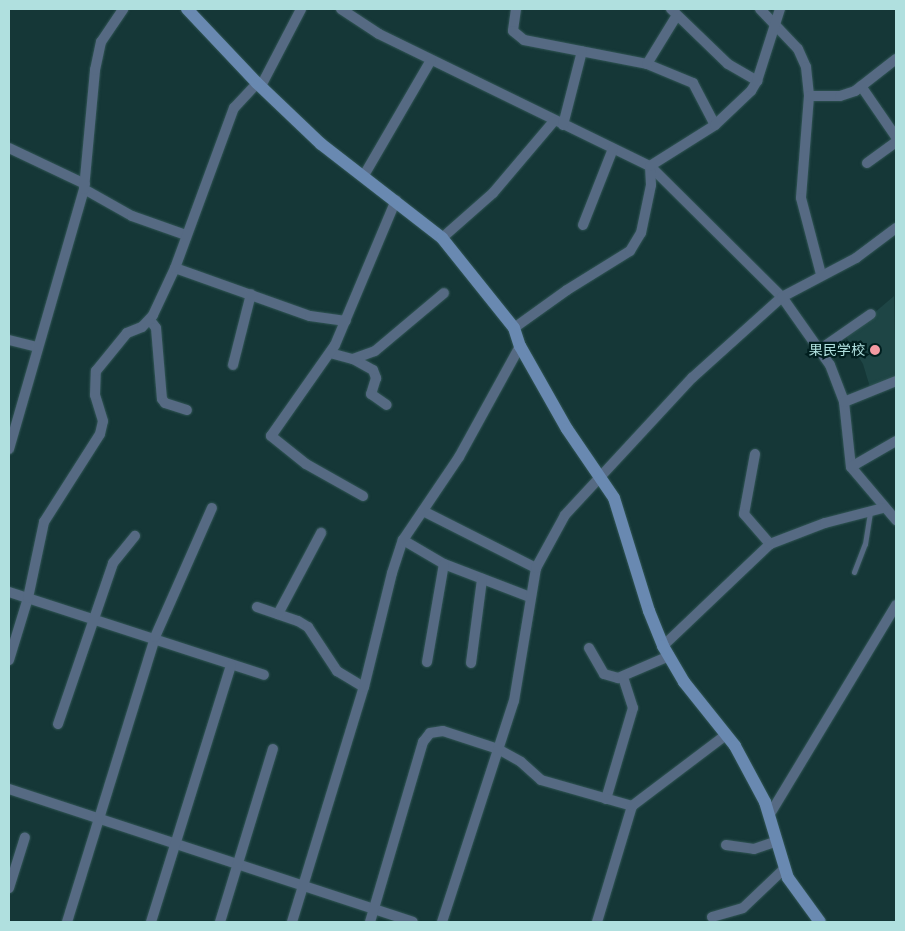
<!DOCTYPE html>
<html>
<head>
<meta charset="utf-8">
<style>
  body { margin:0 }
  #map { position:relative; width:905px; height:931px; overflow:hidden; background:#153737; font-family:Barlow,"Noto Sans SC",sans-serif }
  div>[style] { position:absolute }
  .built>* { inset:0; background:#1e4545 }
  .roads { filter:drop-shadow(0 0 1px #315555) drop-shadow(0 0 1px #315555) }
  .lane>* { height:5px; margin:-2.5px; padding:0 2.5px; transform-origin:2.5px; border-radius:2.5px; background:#566a83 }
  .street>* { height:10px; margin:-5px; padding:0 5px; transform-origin:5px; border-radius:5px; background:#566a83 }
  .secondary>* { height:12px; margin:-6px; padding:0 6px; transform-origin:6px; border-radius:6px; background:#6989b1 }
  .dots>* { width:14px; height:14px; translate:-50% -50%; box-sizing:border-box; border:2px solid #001e1e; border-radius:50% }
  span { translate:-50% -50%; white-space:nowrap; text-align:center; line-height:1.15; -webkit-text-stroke:4.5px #001e1e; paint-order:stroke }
  .poi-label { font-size:14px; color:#b0e0df }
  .right { translate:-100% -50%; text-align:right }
  .frame { position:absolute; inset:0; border:10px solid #b0e0df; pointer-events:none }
</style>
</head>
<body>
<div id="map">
  <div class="built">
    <div style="clip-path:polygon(894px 296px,896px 384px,872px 394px,863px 364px,846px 337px)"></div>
  </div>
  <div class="roads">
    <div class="lane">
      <div style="left:854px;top:572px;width:30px;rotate:-69deg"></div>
      <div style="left:865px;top:544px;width:33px;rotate:-81deg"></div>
    </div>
    <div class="street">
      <div style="left:341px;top:9px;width:45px;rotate:33.3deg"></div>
      <div style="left:379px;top:34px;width:301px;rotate:26deg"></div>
      <div style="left:650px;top:166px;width:186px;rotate:44.8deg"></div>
      <div style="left:782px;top:297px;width:83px;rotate:54.8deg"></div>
      <div style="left:830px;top:365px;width:40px;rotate:69deg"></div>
      <div style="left:844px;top:402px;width:65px;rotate:83.9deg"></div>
      <div style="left:851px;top:467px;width:70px;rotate:49.7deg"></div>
      <div style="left:516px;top:9px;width:22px;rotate:98deg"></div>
      <div style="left:513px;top:31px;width:14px;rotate:39deg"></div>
      <div style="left:524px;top:40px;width:125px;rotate:11deg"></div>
      <div style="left:647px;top:64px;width:50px;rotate:22.4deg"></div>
      <div style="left:693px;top:83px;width:47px;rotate:62.4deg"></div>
      <div style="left:671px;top:9px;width:79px;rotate:44deg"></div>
      <div style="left:728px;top:64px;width:34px;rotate:30deg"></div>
      <div style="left:760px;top:9px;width:55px;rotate:46.5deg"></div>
      <div style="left:798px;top:49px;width:20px;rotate:66deg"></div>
      <div style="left:806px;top:67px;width:29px;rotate:84deg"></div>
      <div style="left:809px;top:96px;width:102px;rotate:94.5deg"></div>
      <div style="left:801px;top:198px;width:79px;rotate:75.3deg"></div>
      <div style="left:647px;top:64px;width:57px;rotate:-58.5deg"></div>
      <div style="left:261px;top:86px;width:87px;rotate:-62.5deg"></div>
      <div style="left:861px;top:86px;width:62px;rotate:55.5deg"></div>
      <div style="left:809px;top:96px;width:31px"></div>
      <div style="left:840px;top:96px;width:16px;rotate:-18deg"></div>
      <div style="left:855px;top:91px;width:52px;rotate:-38deg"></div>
      <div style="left:563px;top:125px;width:76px;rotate:-75.6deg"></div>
      <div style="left:9px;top:148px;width:84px;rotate:25.3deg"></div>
      <div style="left:867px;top:163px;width:36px;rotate:-36deg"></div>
      <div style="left:363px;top:177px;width:135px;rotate:-59.8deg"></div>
      <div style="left:84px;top:189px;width:55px;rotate:29.4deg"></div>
      <div style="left:132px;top:216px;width:57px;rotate:19.4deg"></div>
      <div style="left:583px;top:225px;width:82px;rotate:-68.5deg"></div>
      <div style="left:442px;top:238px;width:68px;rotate:-41.4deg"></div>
      <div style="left:493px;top:193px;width:94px;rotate:-49.7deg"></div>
      <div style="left:175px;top:268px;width:143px;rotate:19.6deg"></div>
      <div style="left:310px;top:316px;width:36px;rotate:8deg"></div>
      <div style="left:150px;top:320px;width:10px;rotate:53deg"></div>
      <div style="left:156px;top:328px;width:71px;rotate:85.2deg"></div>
      <div style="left:162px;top:399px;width:5px;rotate:53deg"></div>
      <div style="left:165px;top:403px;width:23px;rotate:18deg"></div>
      <div style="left:514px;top:328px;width:65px;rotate:-35.6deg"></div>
      <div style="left:567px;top:290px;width:74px;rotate:-31.8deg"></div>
      <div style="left:630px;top:251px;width:21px;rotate:-59deg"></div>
      <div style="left:641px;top:233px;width:49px;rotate:-78.2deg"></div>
      <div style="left:651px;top:185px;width:19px;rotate:-93deg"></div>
      <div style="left:650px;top:166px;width:77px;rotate:-32.2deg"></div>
      <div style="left:715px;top:125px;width:50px;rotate:-43.4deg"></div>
      <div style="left:751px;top:91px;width:12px;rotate:-59deg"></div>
      <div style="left:757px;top:81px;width:76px;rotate:-72.3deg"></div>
      <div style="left:9px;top:340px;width:29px;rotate:14deg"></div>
      <div style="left:819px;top:350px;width:63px;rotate:-34.7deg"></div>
      <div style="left:330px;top:353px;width:24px;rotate:15deg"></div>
      <div style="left:353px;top:359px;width:23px;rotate:29deg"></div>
      <div style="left:373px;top:370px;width:9px;rotate:69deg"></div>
      <div style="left:376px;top:378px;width:17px;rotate:107deg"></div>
      <div style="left:371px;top:394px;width:19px;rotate:35deg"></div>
      <div style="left:353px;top:359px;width:23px;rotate:-20deg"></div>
      <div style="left:375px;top:351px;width:90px;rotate:-40deg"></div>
      <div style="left:233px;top:365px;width:73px;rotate:-75.8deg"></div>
      <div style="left:844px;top:402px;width:56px;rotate:-22deg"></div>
      <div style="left:9px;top:449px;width:271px;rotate:-73.9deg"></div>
      <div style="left:84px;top:189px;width:120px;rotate:-84.7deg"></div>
      <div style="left:95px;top:70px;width:29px;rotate:-78deg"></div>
      <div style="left:101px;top:42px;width:40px;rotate:-56deg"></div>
      <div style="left:755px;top:454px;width:61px;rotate:100.4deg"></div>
      <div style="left:744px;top:514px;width:40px;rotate:49deg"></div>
      <div style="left:851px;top:467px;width:52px;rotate:-30deg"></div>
      <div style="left:363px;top:496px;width:65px;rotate:-150.7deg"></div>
      <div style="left:306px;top:464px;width:45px;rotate:-141.3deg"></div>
      <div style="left:271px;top:436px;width:111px;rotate:-54.9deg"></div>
      <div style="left:335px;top:345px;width:157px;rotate:-67.2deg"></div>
      <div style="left:423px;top:511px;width:127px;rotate:26.8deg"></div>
      <div style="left:403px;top:540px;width:48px;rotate:30.3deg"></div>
      <div style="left:444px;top:564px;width:92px;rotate:21deg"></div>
      <div style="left:9px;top:592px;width:268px;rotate:18deg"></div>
      <div style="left:257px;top:607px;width:43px;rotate:18.9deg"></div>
      <div style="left:298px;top:621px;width:12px;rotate:31deg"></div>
      <div style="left:308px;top:627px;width:53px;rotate:56.6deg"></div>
      <div style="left:337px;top:671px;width:31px;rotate:31deg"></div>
      <div style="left:278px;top:614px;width:92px;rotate:-62deg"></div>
      <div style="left:663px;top:646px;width:148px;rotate:-43.6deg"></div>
      <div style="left:770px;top:544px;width:59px;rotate:-20.9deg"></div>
      <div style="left:825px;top:523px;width:60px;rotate:-14.5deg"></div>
      <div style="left:589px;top:648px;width:30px;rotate:60deg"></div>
      <div style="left:604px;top:674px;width:15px;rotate:16deg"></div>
      <div style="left:618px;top:678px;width:56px;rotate:-23.3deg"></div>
      <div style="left:9px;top:660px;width:65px;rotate:-73deg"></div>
      <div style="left:28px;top:598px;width:78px;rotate:-78.1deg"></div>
      <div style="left:44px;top:522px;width:104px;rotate:-57.5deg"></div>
      <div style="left:100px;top:434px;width:13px;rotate:-77deg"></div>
      <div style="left:103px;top:421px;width:27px;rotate:-107deg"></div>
      <div style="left:95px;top:395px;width:24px;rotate:-88deg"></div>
      <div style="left:96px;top:371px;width:49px;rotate:-50.8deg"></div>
      <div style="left:127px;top:333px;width:16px;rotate:-22deg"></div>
      <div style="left:142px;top:327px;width:16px;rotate:-47deg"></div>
      <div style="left:153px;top:315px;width:52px;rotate:-64.9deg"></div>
      <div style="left:175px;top:268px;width:171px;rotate:-69.8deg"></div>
      <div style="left:234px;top:108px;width:34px;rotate:-47deg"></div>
      <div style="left:427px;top:662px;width:99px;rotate:-80.2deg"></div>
      <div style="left:471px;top:663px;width:85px;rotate:-82.5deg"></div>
      <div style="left:58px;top:724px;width:170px;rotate:-71.1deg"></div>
      <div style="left:113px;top:563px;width:35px;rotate:-51deg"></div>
      <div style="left:9px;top:789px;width:425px;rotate:18.2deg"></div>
      <div style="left:606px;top:799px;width:95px;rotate:-73.5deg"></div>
      <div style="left:633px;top:708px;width:33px;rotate:-108deg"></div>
      <div style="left:770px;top:814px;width:244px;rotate:-58.9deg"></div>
      <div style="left:726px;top:845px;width:28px;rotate:8deg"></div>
      <div style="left:754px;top:849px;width:24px;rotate:-19deg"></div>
      <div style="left:9px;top:888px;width:53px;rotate:-72.6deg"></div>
      <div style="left:712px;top:917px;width:32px;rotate:-16deg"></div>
      <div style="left:743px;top:908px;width:58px;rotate:-43.6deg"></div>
      <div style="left:67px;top:922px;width:298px;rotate:-72.8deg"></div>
      <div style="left:155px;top:637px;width:141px;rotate:-66.2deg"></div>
      <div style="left:151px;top:922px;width:269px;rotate:-72.7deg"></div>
      <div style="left:220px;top:922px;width:181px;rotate:-73deg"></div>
      <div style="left:292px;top:922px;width:246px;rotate:-73deg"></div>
      <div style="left:364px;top:687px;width:117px;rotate:-76.2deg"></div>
      <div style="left:392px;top:573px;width:35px;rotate:-72deg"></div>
      <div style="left:403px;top:540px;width:100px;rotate:-56deg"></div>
      <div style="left:459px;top:457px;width:127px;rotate:-61.2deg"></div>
      <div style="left:370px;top:922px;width:188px;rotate:-73.6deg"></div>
      <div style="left:423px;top:742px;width:11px;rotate:-52deg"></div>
      <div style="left:430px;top:733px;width:13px;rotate:-9deg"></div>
      <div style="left:443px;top:731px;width:58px;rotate:18.1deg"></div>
      <div style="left:498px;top:749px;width:26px;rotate:29deg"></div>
      <div style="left:521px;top:762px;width:27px;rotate:42deg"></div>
      <div style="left:541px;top:780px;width:95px;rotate:15.9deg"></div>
      <div style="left:442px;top:922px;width:232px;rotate:-72deg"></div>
      <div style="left:514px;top:701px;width:135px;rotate:-80.6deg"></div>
      <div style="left:536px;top:568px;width:60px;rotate:-61.3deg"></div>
      <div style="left:565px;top:515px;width:187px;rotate:-47.2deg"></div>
      <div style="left:692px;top:378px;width:121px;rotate:-42deg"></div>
      <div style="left:782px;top:297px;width:84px;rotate:-27.8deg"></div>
      <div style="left:856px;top:258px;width:50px;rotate:-36.9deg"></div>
      <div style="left:597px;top:922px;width:121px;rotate:-73.2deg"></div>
      <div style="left:632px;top:806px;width:118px;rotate:-37.1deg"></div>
    </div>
    <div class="secondary">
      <div style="left:187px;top:9px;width:102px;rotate:46.6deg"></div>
      <div style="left:257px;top:83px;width:88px;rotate:43.6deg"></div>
      <div style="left:321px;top:144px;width:153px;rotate:37.8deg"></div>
      <div style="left:442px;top:238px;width:115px;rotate:51.3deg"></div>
      <div style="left:514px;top:328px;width:19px;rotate:72deg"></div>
      <div style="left:520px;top:346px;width:95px;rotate:60.5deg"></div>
      <div style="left:567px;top:429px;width:83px;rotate:55.7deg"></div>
      <div style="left:614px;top:498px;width:118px;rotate:72.8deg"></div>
      <div style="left:649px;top:611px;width:38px;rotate:68deg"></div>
      <div style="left:663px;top:646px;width:42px;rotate:59.7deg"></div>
      <div style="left:684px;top:682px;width:82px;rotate:51.4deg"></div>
      <div style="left:735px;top:746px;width:64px;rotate:61.8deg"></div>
      <div style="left:765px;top:802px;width:79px;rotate:73.2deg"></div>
      <div style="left:788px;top:878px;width:54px;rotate:54deg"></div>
    </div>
  </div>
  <div class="dots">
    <div style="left:875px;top:350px;background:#f49aa2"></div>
  </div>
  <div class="poi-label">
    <span class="right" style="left:865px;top:350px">果民学校</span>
  </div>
  <div class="frame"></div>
</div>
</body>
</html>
